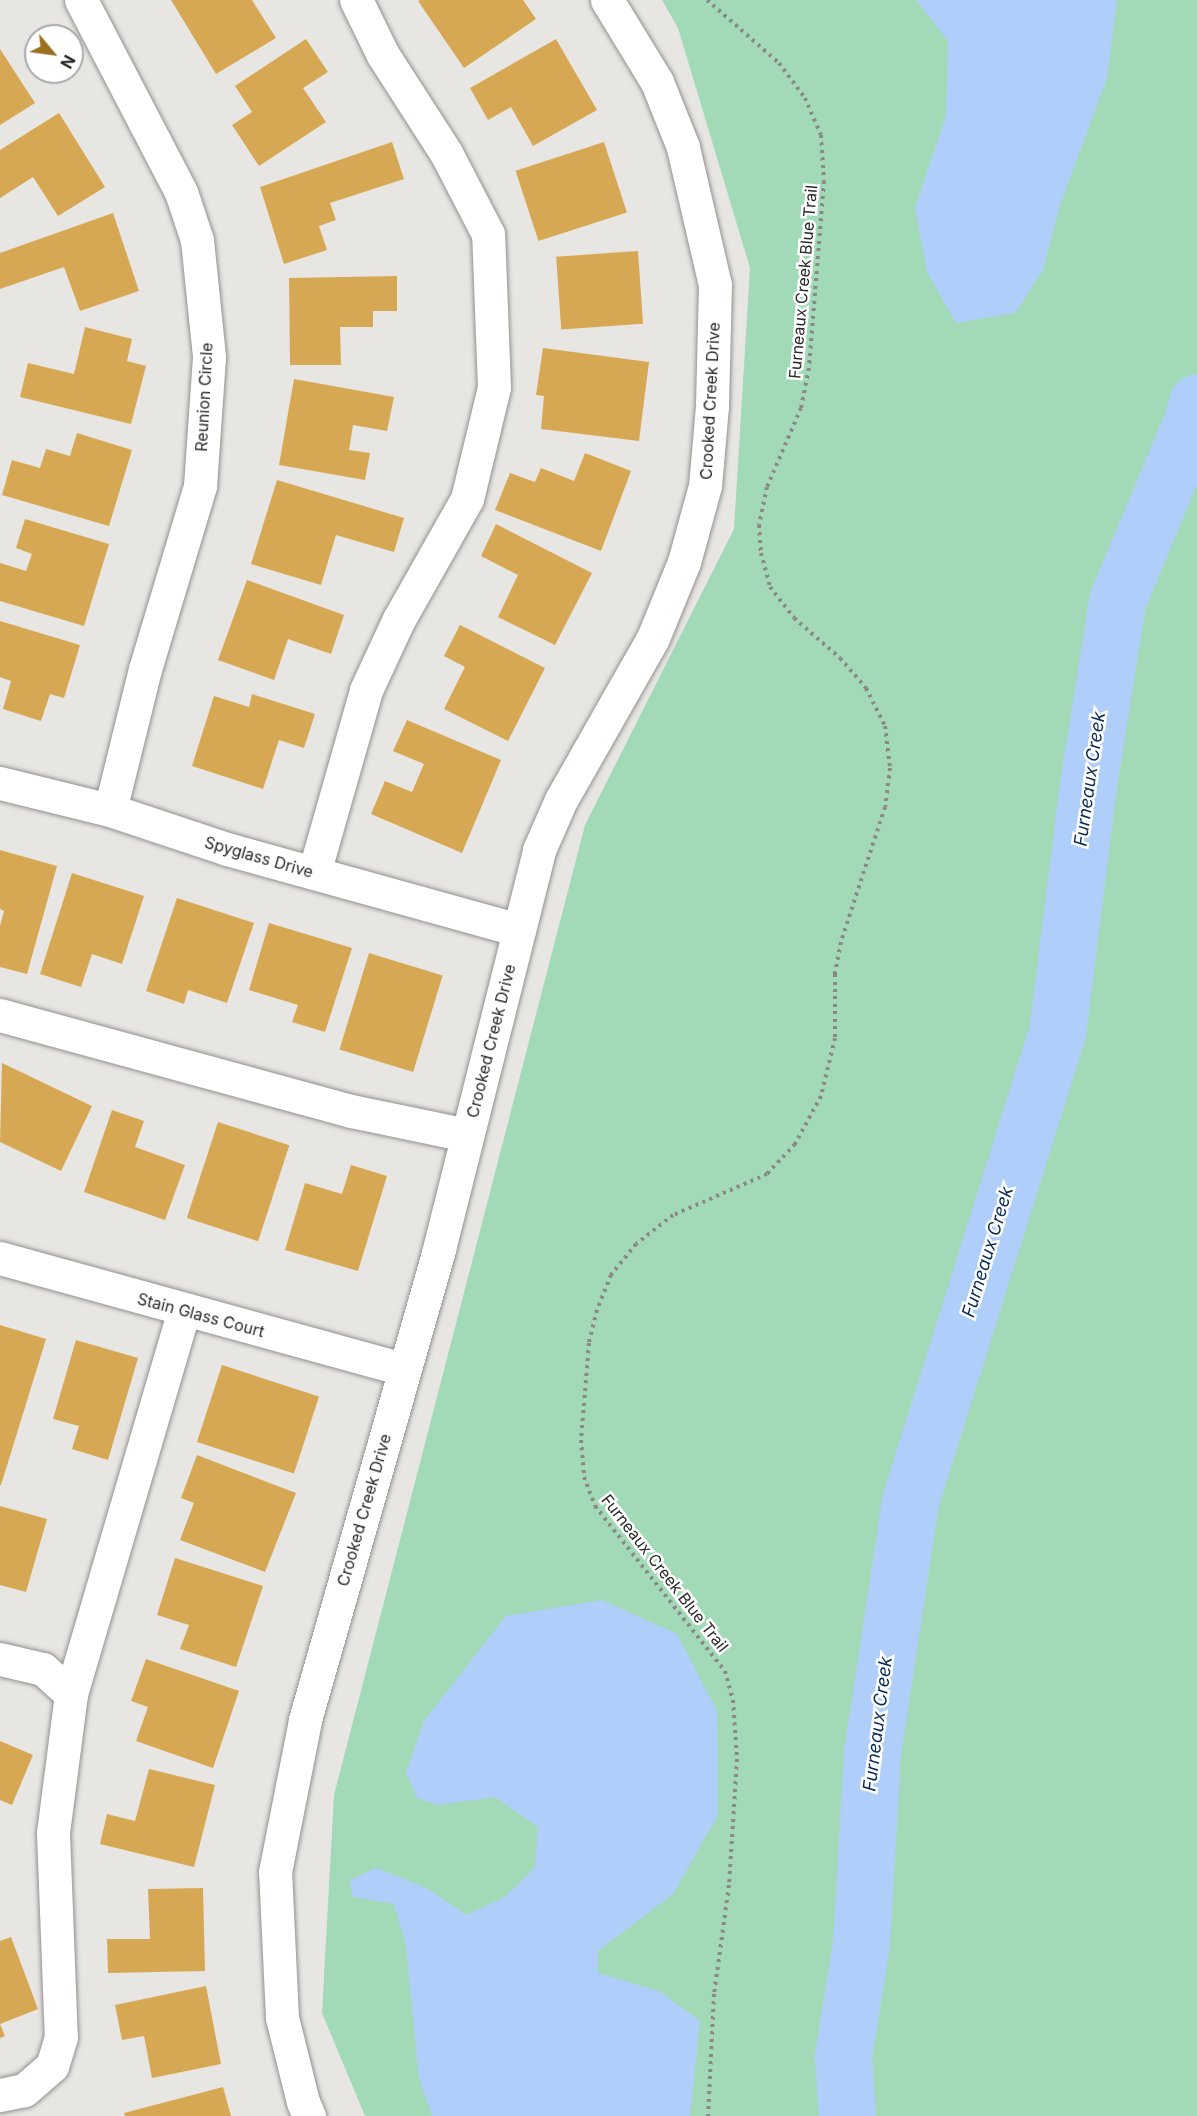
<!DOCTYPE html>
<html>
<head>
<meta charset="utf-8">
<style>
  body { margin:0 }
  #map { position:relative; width:1197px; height:2116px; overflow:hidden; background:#e8e6e3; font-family:Inter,sans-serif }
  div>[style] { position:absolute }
  .green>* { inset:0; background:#a2d9b7 }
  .water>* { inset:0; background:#afcffa }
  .river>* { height:57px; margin:-28.5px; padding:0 28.5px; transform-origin:28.5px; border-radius:28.5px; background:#afcffa }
  .building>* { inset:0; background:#d7a854; transform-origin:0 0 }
  .path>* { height:4px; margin-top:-2px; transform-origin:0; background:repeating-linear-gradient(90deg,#8a8987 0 3px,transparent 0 7.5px) }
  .roads { filter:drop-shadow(0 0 2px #92918d) drop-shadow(0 0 2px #92918d) }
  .minor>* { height:33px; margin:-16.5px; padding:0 16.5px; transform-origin:16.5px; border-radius:16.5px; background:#fff }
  span { translate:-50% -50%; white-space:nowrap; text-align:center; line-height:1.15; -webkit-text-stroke:5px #fff; paint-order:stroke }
  .street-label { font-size:16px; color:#2a2928 }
  .water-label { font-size:18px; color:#072b56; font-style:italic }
  .north { position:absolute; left:24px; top:24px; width:60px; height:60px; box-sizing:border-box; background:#fff; border:2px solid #aaa9a9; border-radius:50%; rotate:119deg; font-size:16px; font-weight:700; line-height:24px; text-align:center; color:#2a2928 }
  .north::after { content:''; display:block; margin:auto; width:21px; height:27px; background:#9b701e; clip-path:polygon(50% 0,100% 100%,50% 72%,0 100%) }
</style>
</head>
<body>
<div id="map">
  <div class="green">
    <div style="clip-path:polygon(662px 0,1197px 0,1197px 2116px,365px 2116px,322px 2013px,334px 1795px,585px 825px,734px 529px,750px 268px,678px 28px)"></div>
  </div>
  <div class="water">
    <div style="clip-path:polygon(916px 0,1117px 0,1107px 78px,1060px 205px,1043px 270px,1015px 313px,956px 323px,927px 272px,915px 208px,946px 116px,948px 41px)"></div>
    <div style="clip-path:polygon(602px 1600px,677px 1634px,717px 1711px,718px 1815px,673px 1894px,598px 1951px,598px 1973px,659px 1991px,700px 2021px,690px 2116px,432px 2116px,419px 2079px,406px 1946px,394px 1904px,353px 1897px,350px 1880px,376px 1868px,427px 1888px,466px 1915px,505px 1897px,535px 1867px,538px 1827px,495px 1797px,438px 1805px,417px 1798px,406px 1773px,424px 1721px,506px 1616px)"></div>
  </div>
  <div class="river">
    <div style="left:847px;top:2116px;width:60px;rotate:-93.8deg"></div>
    <div style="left:843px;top:2056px;width:113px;rotate:-80.9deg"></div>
    <div style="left:861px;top:1944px;width:191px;rotate:-86.7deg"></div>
    <div style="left:872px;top:1753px;width:255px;rotate:-81.4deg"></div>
    <div style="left:910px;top:1501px;width:491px;rotate:-72.6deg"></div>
    <div style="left:1057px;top:1033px;width:250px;rotate:-82.9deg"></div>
    <div style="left:1088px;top:785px;width:186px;rotate:-81deg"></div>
    <div style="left:1117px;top:601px;width:198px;rotate:-67.4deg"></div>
    <div style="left:1193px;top:418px;width:16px;rotate:-76deg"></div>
  </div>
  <div class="building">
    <div style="clip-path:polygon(171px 0,252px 0,276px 38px,216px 74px)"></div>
    <div style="clip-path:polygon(420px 0,523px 0,536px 19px,464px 68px,418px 1px)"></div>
    <div style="clip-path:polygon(306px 39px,328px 72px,303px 88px,326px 122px,259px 166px,232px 125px,252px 112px,235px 86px)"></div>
    <div style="clip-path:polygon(556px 39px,597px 110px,533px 146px,511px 107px,488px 120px,470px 88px)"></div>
    <div style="clip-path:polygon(0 49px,35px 103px,0 125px)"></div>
    <div style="clip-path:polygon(59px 113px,105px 187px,58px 216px,33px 177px,0 198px,0 150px)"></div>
    <div style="clip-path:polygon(392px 142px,404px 179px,330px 203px,336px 220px,319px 226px,327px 250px,284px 264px,260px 187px)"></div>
    <div style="left:604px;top:142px;width:74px;height:93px;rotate:72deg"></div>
    <div style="clip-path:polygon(113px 213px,139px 291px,80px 311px,64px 267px,0 289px,0 253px)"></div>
    <div style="left:638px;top:251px;width:73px;height:82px;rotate:86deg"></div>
    <div style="clip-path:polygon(397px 276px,397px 311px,373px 311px,373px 327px,340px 327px,341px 365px,290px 365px,289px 278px)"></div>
    <div style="clip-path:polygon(85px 327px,132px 339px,127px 361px,146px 366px,131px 424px,20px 397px,28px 363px,74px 374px)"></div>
    <div style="clip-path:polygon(543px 348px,649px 362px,639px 441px,541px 429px,544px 396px,536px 395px)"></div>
    <div style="clip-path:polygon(294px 379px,394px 397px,387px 431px,353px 425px,349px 450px,370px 453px,365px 480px,279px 465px)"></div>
    <div style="clip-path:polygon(77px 433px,132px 450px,109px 526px,2px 495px,12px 460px,40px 468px,46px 449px,70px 456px)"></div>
    <div style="clip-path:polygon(585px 453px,631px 471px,601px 551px,495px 510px,510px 473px,535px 482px,541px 468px,574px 481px)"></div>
    <div style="clip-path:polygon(277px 480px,404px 518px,394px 552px,336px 535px,321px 585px,251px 564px)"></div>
    <div style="clip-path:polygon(25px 519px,109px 544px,84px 626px,0 601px,0 563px,26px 571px,32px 554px,16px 548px)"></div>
    <div style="clip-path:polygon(496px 524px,592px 573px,555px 645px,498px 617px,518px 575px,481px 556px)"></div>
    <div style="clip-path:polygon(247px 580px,344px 615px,331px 654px,288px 639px,274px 680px,218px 660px)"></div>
    <div style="clip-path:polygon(0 621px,80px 645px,64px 698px,50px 694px,41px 721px,3px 709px,11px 681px,0 677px)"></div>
    <div style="clip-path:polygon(460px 625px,545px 668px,508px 741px,444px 709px,465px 667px,444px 656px)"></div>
    <div style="clip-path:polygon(252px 694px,315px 714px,304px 748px,279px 740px,263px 789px,192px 766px,214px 696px,249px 707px)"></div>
    <div style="clip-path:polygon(407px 720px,501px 760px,462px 853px,371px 814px,385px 781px,412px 792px,424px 764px,393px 751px)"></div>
    <div style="clip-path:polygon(0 850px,57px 866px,27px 974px,0 967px,0 926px,4px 911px,0 909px)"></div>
    <div style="clip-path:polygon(72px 873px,144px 896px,122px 964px,92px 954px,81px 987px,40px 974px)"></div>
    <div style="clip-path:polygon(177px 898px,254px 923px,227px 1003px,188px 990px,184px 1004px,146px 991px)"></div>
    <div style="clip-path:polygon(269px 923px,352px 948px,325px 1032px,292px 1022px,298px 1005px,249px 990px)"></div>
    <div style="left:369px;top:953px;width:77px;height:101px;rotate:17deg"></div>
    <div style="clip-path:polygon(2px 1063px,92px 1106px,61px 1171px,0 1142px)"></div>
    <div style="clip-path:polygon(112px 1110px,144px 1121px,135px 1147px,185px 1165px,165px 1220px,84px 1192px)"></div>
    <div style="left:218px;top:1122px;width:75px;height:101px;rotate:18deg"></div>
    <div style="clip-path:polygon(351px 1165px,387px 1176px,358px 1271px,285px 1250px,305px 1183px,342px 1194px)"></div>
    <div style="clip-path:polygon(0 1325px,46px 1339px,1px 1485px,0 1485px)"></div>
    <div style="clip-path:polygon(76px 1340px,138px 1358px,108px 1460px,72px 1449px,79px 1426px,53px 1419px)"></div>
    <div style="left:222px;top:1365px;width:102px;height:81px;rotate:18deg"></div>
    <div style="clip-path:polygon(197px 1455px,296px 1493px,265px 1572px,180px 1540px,194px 1503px,181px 1498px)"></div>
    <div style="clip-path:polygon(0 1506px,47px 1519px,26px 1592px,0 1585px)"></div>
    <div style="clip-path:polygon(175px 1558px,263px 1586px,236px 1667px,180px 1649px,189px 1625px,157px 1615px)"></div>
    <div style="clip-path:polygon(146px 1659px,239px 1691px,213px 1768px,136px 1741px,148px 1707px,131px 1701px)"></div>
    <div style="clip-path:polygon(0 1741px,33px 1755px,12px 1805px,0 1800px)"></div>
    <div style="clip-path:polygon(149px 1769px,215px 1785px,194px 1867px,100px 1844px,107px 1814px,135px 1821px)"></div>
    <div style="clip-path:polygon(203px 1888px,205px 1971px,108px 1973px,107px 1939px,150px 1939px,148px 1889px)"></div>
    <div style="clip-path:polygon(11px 1937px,38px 2009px,0 2024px,5px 2036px,0 2038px,0 1941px)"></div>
    <div style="clip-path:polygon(206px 1986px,221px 2064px,152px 2078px,144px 2036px,122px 2040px,115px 2005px)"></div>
    <div style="clip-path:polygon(223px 2087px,231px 2116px,125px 2116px,124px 2113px)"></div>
  </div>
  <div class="path">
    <div style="left:707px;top:0;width:96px;rotate:41.2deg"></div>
    <div style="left:779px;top:63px;width:44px;rotate:53.4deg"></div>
    <div style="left:805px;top:98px;width:40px;rotate:66.6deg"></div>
    <div style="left:821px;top:135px;width:46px;rotate:86.3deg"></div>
    <div style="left:824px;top:181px;width:188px;rotate:94.6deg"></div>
    <div style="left:809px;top:368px;width:41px;rotate:101.3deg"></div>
    <div style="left:801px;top:408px;width:86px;rotate:113.3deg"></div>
    <div style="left:767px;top:487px;width:39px;rotate:102deg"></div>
    <div style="left:759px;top:525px;width:28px;rotate:86deg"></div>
    <div style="left:761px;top:553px;width:35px;rotate:75deg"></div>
    <div style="left:770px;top:587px;width:39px;rotate:52deg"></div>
    <div style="left:794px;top:618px;width:61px;rotate:41deg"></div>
    <div style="left:840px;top:658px;width:40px;rotate:49deg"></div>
    <div style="left:866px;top:688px;width:42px;rotate:63.4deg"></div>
    <div style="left:885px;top:726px;width:42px;rotate:83.2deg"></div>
    <div style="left:890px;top:768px;width:39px;rotate:97deg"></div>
    <div style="left:885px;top:807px;width:142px;rotate:108.1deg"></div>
    <div style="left:841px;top:942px;width:33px;rotate:101deg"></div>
    <div style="left:835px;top:974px;width:64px;rotate:90deg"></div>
    <div style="left:835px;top:1038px;width:60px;rotate:103.6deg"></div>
    <div style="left:821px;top:1096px;width:55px;rotate:118.4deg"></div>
    <div style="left:795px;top:1144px;width:41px;rotate:133deg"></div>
    <div style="left:767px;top:1174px;width:103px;rotate:156.4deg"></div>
    <div style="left:673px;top:1215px;width:47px;rotate:141.9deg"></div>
    <div style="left:636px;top:1244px;width:40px;rotate:129deg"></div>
    <div style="left:611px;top:1275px;width:38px;rotate:112deg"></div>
    <div style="left:597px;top:1310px;width:34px;rotate:104deg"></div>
    <div style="left:589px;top:1343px;width:97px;rotate:94.7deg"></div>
    <div style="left:581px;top:1440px;width:37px;rotate:85deg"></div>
    <div style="left:584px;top:1477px;width:31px;rotate:69deg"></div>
    <div style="left:595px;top:1506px;width:210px;rotate:51.8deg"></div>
    <div style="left:725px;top:1671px;width:30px;rotate:75deg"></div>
    <div style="left:733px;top:1700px;width:59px;rotate:86.1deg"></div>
    <div style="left:737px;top:1759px;width:126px;rotate:93.6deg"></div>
    <div style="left:729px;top:1885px;width:110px;rotate:97.8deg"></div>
    <div style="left:714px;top:1994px;width:122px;rotate:92.8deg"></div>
  </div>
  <div class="roads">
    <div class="minor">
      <div style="left:81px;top:0;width:216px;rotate:62.5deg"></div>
      <div style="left:181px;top:192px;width:51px;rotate:71.6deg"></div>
      <div style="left:197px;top:240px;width:118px;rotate:84.1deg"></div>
      <div style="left:209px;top:357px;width:129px;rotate:94deg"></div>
      <div style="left:200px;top:486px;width:191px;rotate:106.7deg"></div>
      <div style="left:145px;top:669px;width:145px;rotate:103.9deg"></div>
      <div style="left:0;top:783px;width:113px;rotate:13.8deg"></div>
      <div style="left:110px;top:810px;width:123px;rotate:18.4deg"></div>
      <div style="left:227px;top:849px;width:303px;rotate:15.5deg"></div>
      <div style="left:314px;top:873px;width:190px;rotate:-74.1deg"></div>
      <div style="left:366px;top:690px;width:78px;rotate:-65.1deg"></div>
      <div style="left:399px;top:619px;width:138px;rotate:-60.5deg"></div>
      <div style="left:467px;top:499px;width:115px;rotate:-76.4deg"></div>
      <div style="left:494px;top:387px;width:153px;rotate:-92.2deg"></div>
      <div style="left:488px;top:234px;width:91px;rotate:-117.4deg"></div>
      <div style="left:446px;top:153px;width:117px;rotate:-122.7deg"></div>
      <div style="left:383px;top:55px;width:61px;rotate:-116.1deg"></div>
      <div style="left:0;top:1015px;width:364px;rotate:15.3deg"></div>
      <div style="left:351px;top:1111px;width:118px;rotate:11.7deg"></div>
      <div style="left:0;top:1258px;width:418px;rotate:15.4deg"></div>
      <div style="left:0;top:1659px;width:44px;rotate:13.1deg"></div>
      <div style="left:43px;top:1669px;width:38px;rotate:42deg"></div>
      <div style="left:71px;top:1694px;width:140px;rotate:97.4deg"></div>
      <div style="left:53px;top:1833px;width:204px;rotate:87.8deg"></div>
      <div style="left:61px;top:2037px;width:30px;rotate:107deg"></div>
      <div style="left:52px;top:2066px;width:37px;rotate:139deg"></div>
      <div style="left:24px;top:2090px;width:25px;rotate:168deg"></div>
      <div style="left:71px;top:1694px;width:399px;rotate:-73.6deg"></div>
      <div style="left:309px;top:2116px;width:15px;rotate:-113deg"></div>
      <div style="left:303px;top:2102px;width:87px;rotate:-104deg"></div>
      <div style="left:282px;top:2018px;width:146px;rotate:-92.7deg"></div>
      <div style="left:275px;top:1872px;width:155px;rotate:-78.8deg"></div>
      <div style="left:305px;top:1720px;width:490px;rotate:-74.1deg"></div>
      <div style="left:439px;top:1249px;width:411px;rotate:-75.9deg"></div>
      <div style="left:539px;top:850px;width:55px;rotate:-66.3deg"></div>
      <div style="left:561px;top:800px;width:186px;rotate:-60.4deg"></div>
      <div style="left:653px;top:638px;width:82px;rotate:-67.8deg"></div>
      <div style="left:684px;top:562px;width:79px;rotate:-74.6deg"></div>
      <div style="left:705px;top:486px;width:80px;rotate:-85deg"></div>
      <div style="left:712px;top:406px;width:121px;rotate:-88.6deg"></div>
      <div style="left:715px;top:285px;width:142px;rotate:-103.1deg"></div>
      <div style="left:683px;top:147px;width:70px;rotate:-111.8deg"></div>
      <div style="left:657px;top:82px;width:96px;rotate:-121.4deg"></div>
    </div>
  </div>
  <div class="street-label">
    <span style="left:803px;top:282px;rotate:-85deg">Furneaux Creek Blue Trail</span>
    <span style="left:204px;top:397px;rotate:-87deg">Reunion Circle</span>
    <span style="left:710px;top:401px;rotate:-87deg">Crooked Creek Drive</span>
    <span style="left:259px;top:857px;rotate:16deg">Spyglass Drive</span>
    <span style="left:491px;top:1041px;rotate:-76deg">Crooked Creek Drive</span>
    <span style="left:201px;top:1315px;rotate:15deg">Stain Glass Court</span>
    <span style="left:364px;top:1510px;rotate:-74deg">Crooked Creek Drive</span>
    <span style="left:665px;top:1573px;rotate:52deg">Furneaux Creek Blue Trail</span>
  </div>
  <div class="water-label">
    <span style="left:1090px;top:779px;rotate:-82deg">Furneaux Creek</span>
    <span style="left:988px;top:1252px;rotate:-73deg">Furneaux Creek</span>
    <span style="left:878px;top:1724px;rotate:-83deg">Furneaux Creek</span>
  </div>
  <div class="north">N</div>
</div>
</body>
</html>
